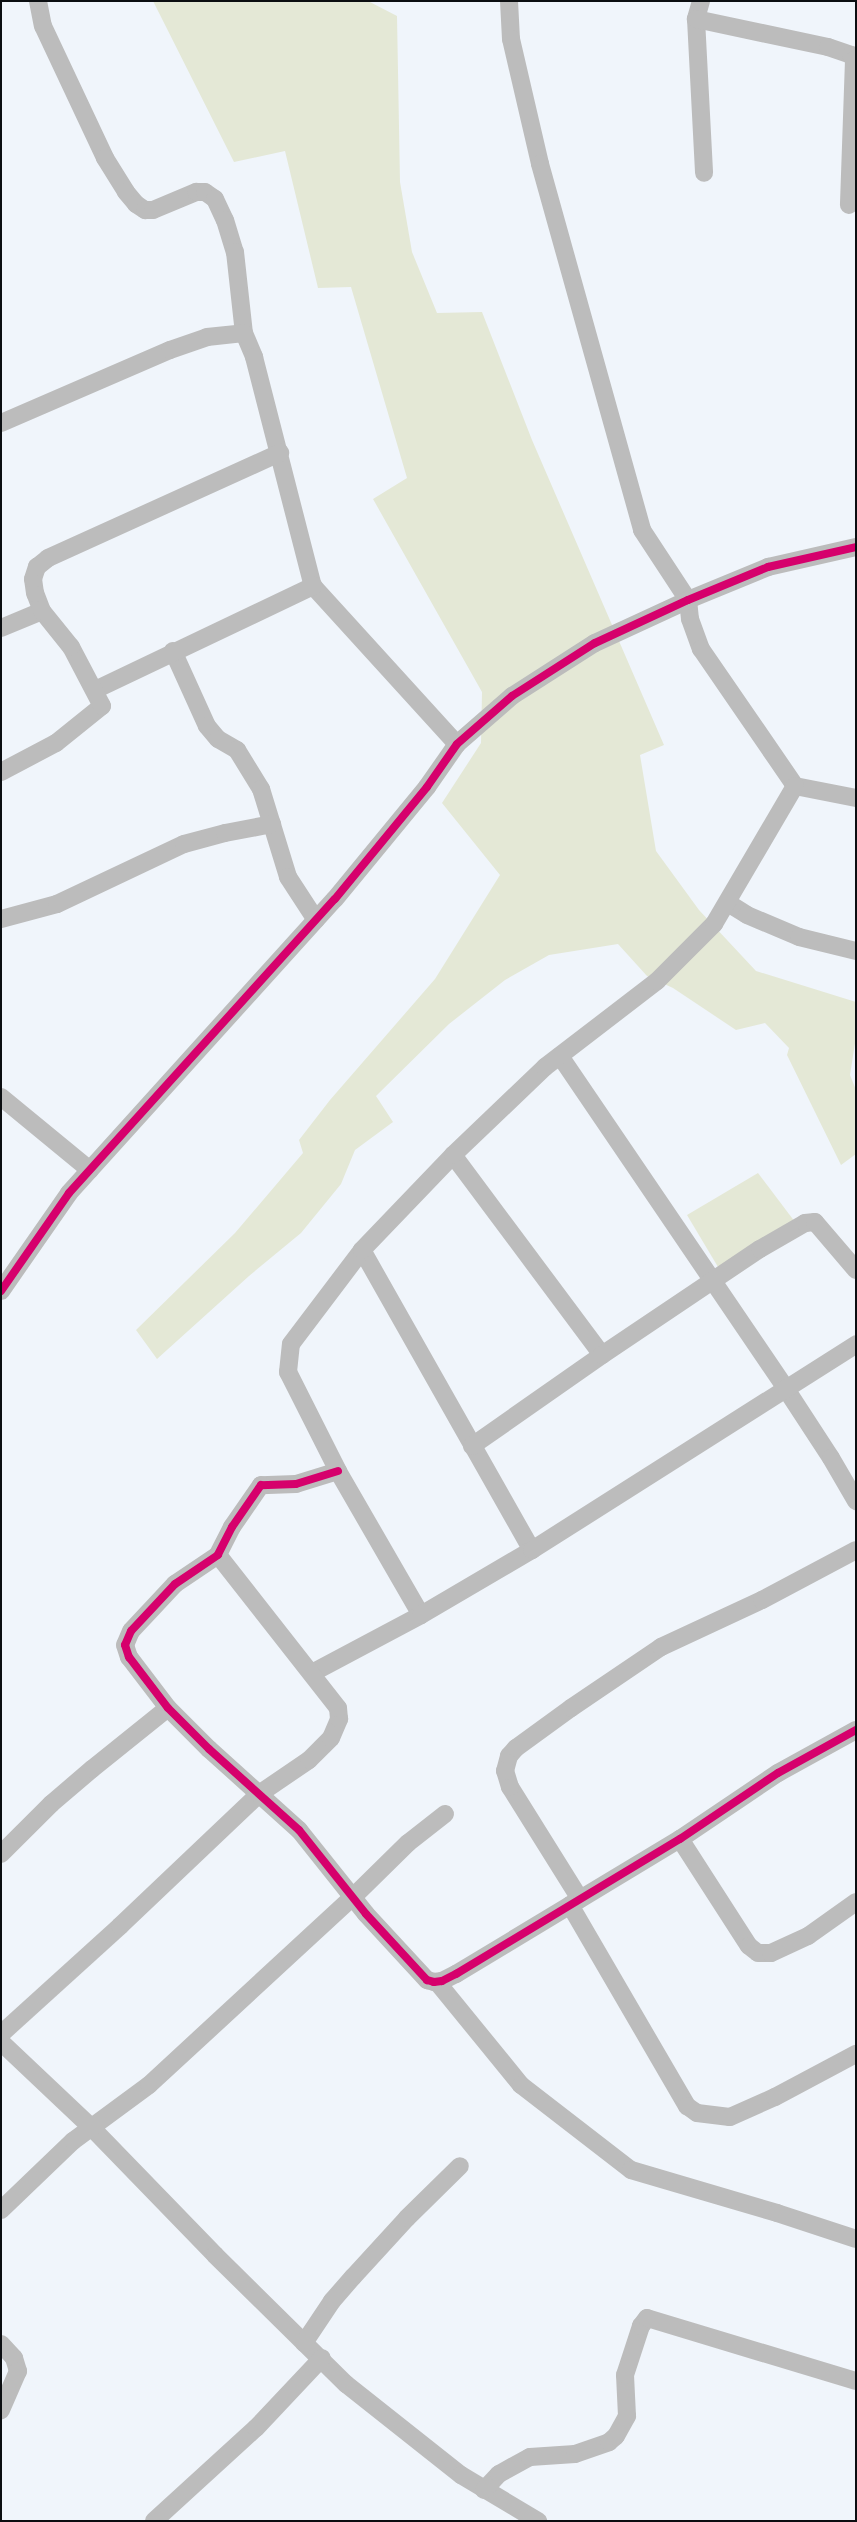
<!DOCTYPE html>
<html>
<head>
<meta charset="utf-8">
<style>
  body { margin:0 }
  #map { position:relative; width:857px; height:2522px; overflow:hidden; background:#f0f5fb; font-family:"PT Sans",sans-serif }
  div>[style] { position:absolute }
  .green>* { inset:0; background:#e4e8d6 }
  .minor>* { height:18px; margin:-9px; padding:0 9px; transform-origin:9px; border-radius:9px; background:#bcbcbc }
  .cycleway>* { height:8px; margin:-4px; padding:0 4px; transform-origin:4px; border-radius:4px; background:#d6006c }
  span { translate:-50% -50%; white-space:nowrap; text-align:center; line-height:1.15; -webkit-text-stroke:4.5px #fff; paint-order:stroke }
  .frame { position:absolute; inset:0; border:2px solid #0b0e11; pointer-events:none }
</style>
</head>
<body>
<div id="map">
  <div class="green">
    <div style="clip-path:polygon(153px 1px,368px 1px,397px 16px,400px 182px,412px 252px,437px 313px,482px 312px,532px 440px,664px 745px,640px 755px,656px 851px,699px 910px,756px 971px,856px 1002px,856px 1037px,850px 1075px,856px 1090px,856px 1154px,841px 1165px,787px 1055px,789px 1048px,765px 1023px,736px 1030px,673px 988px,647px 976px,618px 944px,549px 955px,505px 980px,449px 1024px,376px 1096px,393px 1122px,355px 1150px,341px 1184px,301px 1233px,249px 1276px,157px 1359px,136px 1330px,235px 1233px,303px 1153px,299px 1140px,330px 1100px,435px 979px,500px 875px,442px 803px,481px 743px,482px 692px,373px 499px,407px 478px,351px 287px,318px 288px,285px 151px,234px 162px)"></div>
    <div style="clip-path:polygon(758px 1173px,795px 1222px,721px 1272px,687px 1215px)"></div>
  </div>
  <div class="minor">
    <div style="left:38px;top:1px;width:25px;rotate:79deg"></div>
    <div style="left:43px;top:26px;width:146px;rotate:64.8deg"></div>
    <div style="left:105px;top:158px;width:40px;rotate:58deg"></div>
    <div style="left:126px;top:192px;width:16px;rotate:50deg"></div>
    <div style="left:136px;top:204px;width:11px;rotate:34deg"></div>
    <div style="left:145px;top:210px;width:8px"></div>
    <div style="left:153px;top:210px;width:47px;rotate:-22.7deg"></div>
    <div style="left:196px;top:192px;width:9px"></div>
    <div style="left:205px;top:192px;width:12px;rotate:35deg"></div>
    <div style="left:215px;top:199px;width:23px;rotate:65deg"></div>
    <div style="left:225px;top:220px;width:34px;rotate:73deg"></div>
    <div style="left:235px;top:252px;width:81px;rotate:83.7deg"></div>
    <div style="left:244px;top:333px;width:26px;rotate:67deg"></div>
    <div style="left:254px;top:357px;width:236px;rotate:75.6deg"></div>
    <div style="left:313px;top:586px;width:214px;rotate:47.7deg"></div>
    <div style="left:509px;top:1px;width:38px;rotate:87deg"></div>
    <div style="left:511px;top:39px;width:128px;rotate:76.9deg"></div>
    <div style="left:540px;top:164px;width:380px;rotate:74.4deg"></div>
    <div style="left:642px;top:530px;width:84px;rotate:56.7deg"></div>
    <div style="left:688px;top:600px;width:19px;rotate:84deg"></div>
    <div style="left:690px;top:619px;width:32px;rotate:70deg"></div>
    <div style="left:701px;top:649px;width:166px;rotate:55.5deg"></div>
    <div style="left:795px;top:786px;width:62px;rotate:11.1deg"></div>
    <div style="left:701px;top:1px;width:19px;rotate:106deg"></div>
    <div style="left:696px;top:19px;width:154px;rotate:87deg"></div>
    <div style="left:696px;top:19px;width:135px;rotate:12deg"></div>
    <div style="left:828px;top:47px;width:24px;rotate:19deg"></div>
    <div style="left:851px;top:55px;width:6px;rotate:59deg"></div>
    <div style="left:854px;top:60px;width:145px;rotate:92deg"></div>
    <div style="left:1px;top:423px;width:184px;rotate:-23.4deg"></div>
    <div style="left:170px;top:350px;width:39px;rotate:-19deg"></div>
    <div style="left:207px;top:337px;width:37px;rotate:-6deg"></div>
    <div style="left:1px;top:628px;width:44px;rotate:-22.5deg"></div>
    <div style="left:173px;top:651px;width:82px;rotate:65.6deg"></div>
    <div style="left:207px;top:726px;width:17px;rotate:50deg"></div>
    <div style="left:218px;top:739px;width:22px;rotate:30deg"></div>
    <div style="left:237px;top:750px;width:46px;rotate:58.4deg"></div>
    <div style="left:261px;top:789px;width:92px;rotate:72.9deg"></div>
    <div style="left:288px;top:877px;width:51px;rotate:56.9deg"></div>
    <div style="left:95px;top:690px;width:242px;rotate:-25.5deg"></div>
    <div style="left:1px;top:772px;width:62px;rotate:-27.8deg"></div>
    <div style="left:56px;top:743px;width:59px;rotate:-38.8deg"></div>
    <div style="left:102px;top:706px;width:67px;rotate:-117.7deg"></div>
    <div style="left:71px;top:647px;width:46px;rotate:-128.9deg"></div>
    <div style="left:42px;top:611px;width:19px;rotate:-111deg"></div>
    <div style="left:35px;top:593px;width:14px;rotate:-98deg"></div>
    <div style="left:33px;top:579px;width:13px;rotate:-72deg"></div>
    <div style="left:37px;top:567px;width:14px;rotate:-39deg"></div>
    <div style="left:48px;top:558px;width:255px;rotate:-24.4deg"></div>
    <div style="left:728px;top:903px;width:22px;rotate:32deg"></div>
    <div style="left:747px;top:915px;width:56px;rotate:22.9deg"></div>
    <div style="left:799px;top:937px;width:59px;rotate:13.8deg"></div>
    <div style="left:1px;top:919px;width:58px;rotate:-15deg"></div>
    <div style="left:57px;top:904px;width:140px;rotate:-25.3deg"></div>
    <div style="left:184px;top:844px;width:42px;rotate:-15deg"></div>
    <div style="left:225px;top:833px;width:48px;rotate:-10.8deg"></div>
    <div style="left:560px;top:1056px;width:402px;rotate:55.8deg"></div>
    <div style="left:786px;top:1389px;width:82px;rotate:56.9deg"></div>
    <div style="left:831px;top:1458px;width:50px;rotate:59.8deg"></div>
    <div style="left:1px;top:1097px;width:115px;rotate:39.4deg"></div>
    <div style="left:453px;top:1155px;width:249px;rotate:53.3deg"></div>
    <div style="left:362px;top:1250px;width:345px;rotate:60.5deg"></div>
    <div style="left:1px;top:1291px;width:119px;rotate:-55.2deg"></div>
    <div style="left:69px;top:1193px;width:396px;rotate:-47.9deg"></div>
    <div style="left:335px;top:899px;width:145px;rotate:-50.6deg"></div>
    <div style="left:427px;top:787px;width:52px;rotate:-55.1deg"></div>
    <div style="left:457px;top:744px;width:73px;rotate:-41.1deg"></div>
    <div style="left:512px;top:696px;width:98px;rotate:-32.6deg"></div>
    <div style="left:595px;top:643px;width:102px;rotate:-24.8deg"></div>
    <div style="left:688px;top:600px;width:87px;rotate:-22.4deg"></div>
    <div style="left:768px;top:567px;width:90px;rotate:-12.8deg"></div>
    <div style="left:472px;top:1446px;width:159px;rotate:-35deg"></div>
    <div style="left:602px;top:1355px;width:190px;rotate:-33.9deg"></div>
    <div style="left:760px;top:1249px;width:52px;rotate:-30deg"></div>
    <div style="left:805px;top:1223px;width:10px;rotate:-6deg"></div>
    <div style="left:815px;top:1222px;width:63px;rotate:49.5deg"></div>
    <div style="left:338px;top:1471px;width:44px;rotate:162.8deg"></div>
    <div style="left:296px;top:1484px;width:35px;rotate:178deg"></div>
    <div style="left:261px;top:1485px;width:51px;rotate:124.6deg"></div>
    <div style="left:232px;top:1527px;width:31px;rotate:117deg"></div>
    <div style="left:218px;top:1555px;width:52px;rotate:146deg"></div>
    <div style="left:175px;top:1584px;width:64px;rotate:133.1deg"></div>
    <div style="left:131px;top:1631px;width:15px;rotate:113deg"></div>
    <div style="left:125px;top:1645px;width:13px;rotate:72deg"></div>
    <div style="left:129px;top:1657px;width:64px;rotate:52.6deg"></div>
    <div style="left:168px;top:1708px;width:58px;rotate:45deg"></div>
    <div style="left:209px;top:1749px;width:121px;rotate:42deg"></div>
    <div style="left:299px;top:1830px;width:107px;rotate:51.4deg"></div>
    <div style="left:366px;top:1914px;width:90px;rotate:47.3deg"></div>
    <div style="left:427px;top:1980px;width:7px;rotate:16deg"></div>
    <div style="left:434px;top:1982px;width:8px;rotate:-7deg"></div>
    <div style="left:442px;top:1981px;width:16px;rotate:-27deg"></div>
    <div style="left:456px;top:1974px;width:262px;rotate:-31.1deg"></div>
    <div style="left:680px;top:1839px;width:118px;rotate:-34deg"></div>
    <div style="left:778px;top:1773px;width:89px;rotate:-28.9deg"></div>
    <div style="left:421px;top:1615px;width:166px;rotate:-120deg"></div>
    <div style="left:338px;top:1471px;width:111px;rotate:-116.8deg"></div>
    <div style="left:288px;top:1372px;width:28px;rotate:-84deg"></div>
    <div style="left:291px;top:1344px;width:118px;rotate:-52.9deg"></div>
    <div style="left:362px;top:1250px;width:132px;rotate:-46.2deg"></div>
    <div style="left:453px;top:1155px;width:127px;rotate:-43.7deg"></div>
    <div style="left:545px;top:1067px;width:141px;rotate:-37.5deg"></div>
    <div style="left:657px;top:981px;width:81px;rotate:-45deg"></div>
    <div style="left:714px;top:924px;width:160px;rotate:-59.6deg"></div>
    <div style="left:312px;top:1673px;width:123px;rotate:-28deg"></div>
    <div style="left:421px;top:1615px;width:129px;rotate:-30.4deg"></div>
    <div style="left:532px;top:1550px;width:384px;rotate:-32.4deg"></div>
    <div style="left:680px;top:1839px;width:127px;rotate:57.2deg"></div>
    <div style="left:749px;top:1946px;width:11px;rotate:38deg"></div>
    <div style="left:758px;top:1953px;width:13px"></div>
    <div style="left:771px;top:1953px;width:41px;rotate:-24.7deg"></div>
    <div style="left:808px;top:1936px;width:59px;rotate:-35.3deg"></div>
    <div style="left:1px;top:1854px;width:71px;rotate:-45deg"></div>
    <div style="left:51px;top:1804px;width:54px;rotate:-40.5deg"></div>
    <div style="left:92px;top:1769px;width:97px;rotate:-38.8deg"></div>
    <div style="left:580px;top:1899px;width:132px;rotate:-122deg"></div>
    <div style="left:510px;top:1787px;width:17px;rotate:-107deg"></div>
    <div style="left:505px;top:1771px;width:16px;rotate:-75deg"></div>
    <div style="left:509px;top:1756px;width:11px;rotate:-49deg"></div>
    <div style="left:516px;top:1748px;width:68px;rotate:-36deg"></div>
    <div style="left:571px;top:1708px;width:109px;rotate:-34.1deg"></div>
    <div style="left:661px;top:1647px;width:111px;rotate:-25deg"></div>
    <div style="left:762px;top:1600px;width:106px;rotate:-28deg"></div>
    <div style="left:570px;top:1905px;width:233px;rotate:59.8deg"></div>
    <div style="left:687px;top:2106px;width:12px;rotate:35deg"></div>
    <div style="left:697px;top:2113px;width:33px;rotate:7deg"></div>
    <div style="left:730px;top:2117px;width:49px;rotate:-24deg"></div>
    <div style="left:775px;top:2097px;width:92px;rotate:-28deg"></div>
    <div style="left:437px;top:1982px;width:133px;rotate:50.8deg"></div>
    <div style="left:521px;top:2085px;width:139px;rotate:37.7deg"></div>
    <div style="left:631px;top:2170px;width:152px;rotate:16.4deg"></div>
    <div style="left:777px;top:2213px;width:83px;rotate:18.2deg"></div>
    <div style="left:1px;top:2034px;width:161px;rotate:-42.2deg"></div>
    <div style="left:120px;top:1926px;width:192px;rotate:-43.5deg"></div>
    <div style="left:259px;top:1794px;width:60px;rotate:-34.2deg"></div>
    <div style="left:309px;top:1760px;width:31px;rotate:-45deg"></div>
    <div style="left:331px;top:1738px;width:21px;rotate:-67deg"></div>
    <div style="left:339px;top:1719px;width:11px;rotate:-95deg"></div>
    <div style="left:338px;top:1708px;width:194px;rotate:-128.1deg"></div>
    <div style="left:1px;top:2042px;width:125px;rotate:43.4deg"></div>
    <div style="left:92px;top:2128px;width:177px;rotate:45.9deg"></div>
    <div style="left:215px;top:2255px;width:184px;rotate:44.6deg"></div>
    <div style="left:346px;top:2384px;width:147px;rotate:38.4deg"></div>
    <div style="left:461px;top:2475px;width:90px;rotate:30.9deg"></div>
    <div style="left:1px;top:2210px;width:100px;rotate:-43.8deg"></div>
    <div style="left:73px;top:2141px;width:94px;rotate:-36.4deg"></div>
    <div style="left:149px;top:2085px;width:277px;rotate:-42.7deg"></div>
    <div style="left:353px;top:1897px;width:77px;rotate:-44.5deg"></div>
    <div style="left:408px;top:1843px;width:47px;rotate:-38.1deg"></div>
    <div style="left:304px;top:2343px;width:50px;rotate:-56.3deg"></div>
    <div style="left:332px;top:2301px;width:32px;rotate:-49deg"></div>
    <div style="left:353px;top:2277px;width:80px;rotate:-47.5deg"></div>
    <div style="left:407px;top:2218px;width:74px;rotate:-44.5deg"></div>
    <div style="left:1px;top:2344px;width:19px;rotate:47deg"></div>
    <div style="left:14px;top:2358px;width:14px;rotate:73deg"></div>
    <div style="left:18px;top:2371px;width:43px;rotate:113.6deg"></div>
    <div style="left:484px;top:2490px;width:22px;rotate:-47deg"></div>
    <div style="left:499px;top:2474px;width:35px;rotate:-29deg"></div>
    <div style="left:530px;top:2457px;width:45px;rotate:-3.8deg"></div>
    <div style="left:575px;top:2454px;width:36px;rotate:-19deg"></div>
    <div style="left:609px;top:2442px;width:9px;rotate:-41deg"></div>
    <div style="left:616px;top:2436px;width:23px;rotate:-61deg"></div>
    <div style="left:627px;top:2416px;width:41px;rotate:-92.8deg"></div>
    <div style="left:625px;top:2375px;width:52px;rotate:-71.9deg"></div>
    <div style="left:641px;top:2326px;width:10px;rotate:-53deg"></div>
    <div style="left:647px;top:2318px;width:218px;rotate:16.8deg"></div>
    <div style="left:154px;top:2521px;width:138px;rotate:-42.4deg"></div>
    <div style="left:256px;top:2428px;width:96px;rotate:-46.7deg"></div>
  </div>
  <div class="cycleway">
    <div style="left:1px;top:1291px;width:119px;rotate:-55.2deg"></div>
    <div style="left:69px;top:1193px;width:396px;rotate:-47.9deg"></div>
    <div style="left:335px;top:899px;width:145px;rotate:-50.6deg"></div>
    <div style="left:427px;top:787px;width:52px;rotate:-55.1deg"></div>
    <div style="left:457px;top:744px;width:73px;rotate:-41.1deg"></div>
    <div style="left:512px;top:696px;width:98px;rotate:-32.6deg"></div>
    <div style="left:595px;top:643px;width:102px;rotate:-24.8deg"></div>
    <div style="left:688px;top:600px;width:87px;rotate:-22.4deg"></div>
    <div style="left:768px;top:567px;width:90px;rotate:-12.8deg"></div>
    <div style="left:338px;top:1471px;width:44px;rotate:162.8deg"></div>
    <div style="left:296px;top:1484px;width:35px;rotate:178deg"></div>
    <div style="left:261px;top:1485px;width:51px;rotate:124.6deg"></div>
    <div style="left:232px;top:1527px;width:31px;rotate:117deg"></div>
    <div style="left:218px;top:1555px;width:52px;rotate:146deg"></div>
    <div style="left:175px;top:1584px;width:64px;rotate:133.1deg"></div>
    <div style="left:131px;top:1631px;width:15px;rotate:113deg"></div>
    <div style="left:125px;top:1645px;width:13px;rotate:72deg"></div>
    <div style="left:129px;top:1657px;width:64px;rotate:52.6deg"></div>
    <div style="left:168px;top:1708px;width:58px;rotate:45deg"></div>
    <div style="left:209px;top:1749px;width:121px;rotate:42deg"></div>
    <div style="left:299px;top:1830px;width:107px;rotate:51.4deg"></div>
    <div style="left:366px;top:1914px;width:90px;rotate:47.3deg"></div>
    <div style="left:427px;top:1980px;width:7px;rotate:16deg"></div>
    <div style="left:434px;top:1982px;width:8px;rotate:-7deg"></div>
    <div style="left:442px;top:1981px;width:16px;rotate:-27deg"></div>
    <div style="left:456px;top:1974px;width:262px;rotate:-31.1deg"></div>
    <div style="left:680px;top:1839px;width:118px;rotate:-34deg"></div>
    <div style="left:778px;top:1773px;width:89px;rotate:-28.9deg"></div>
  </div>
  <div class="frame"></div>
</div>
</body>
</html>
